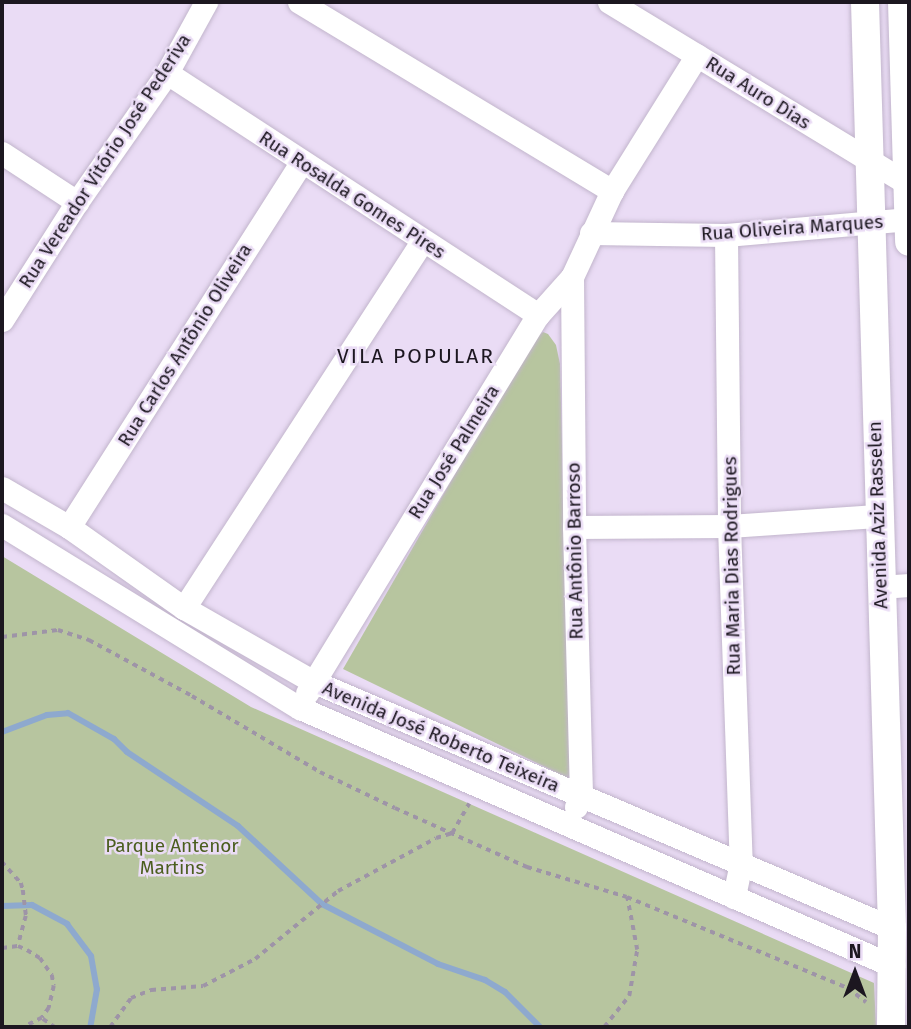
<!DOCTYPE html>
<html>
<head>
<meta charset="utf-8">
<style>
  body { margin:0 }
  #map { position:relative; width:911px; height:1029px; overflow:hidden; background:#eadcf5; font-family:"Fira Sans",sans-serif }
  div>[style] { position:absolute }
  .green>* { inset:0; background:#b7c59f }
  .stream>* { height:6px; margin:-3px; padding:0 3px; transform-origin:3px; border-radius:3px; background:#8ea9ce }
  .path>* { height:3.5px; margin-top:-1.75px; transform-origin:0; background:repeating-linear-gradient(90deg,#9e94a7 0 5px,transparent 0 10px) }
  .roads { filter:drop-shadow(0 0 2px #c2b5cc) drop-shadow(0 0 2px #c2b5cc) }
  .minor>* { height:23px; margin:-11.5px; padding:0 11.5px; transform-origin:11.5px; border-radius:11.5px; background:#fff }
  .major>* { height:28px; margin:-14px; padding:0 14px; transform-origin:14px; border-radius:14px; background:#fff }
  span { translate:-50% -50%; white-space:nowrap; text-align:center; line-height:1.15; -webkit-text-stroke:5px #eadcf5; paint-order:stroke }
  .street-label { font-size:19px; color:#1c1720 }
  .park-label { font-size:19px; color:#4b5e1f }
  .neighbourhood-label { font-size:21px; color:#1c1720; letter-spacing:2px }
  .frame { position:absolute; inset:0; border:4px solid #1c1720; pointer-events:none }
  .north { position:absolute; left:820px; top:938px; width:70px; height:70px; -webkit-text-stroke:5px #eadcf5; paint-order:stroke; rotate:0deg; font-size:19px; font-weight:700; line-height:28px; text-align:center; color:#1c1720 }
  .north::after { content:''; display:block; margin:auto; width:24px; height:32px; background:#1c1720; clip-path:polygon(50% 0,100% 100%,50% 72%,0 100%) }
</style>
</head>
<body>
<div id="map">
  <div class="green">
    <div style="clip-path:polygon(543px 332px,548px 334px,556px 345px,560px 364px,570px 779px,343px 669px,531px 342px)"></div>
    <div style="clip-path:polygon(2px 556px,251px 707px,874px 983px,876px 1027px,2px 1027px)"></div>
  </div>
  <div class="stream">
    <div style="left:2px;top:732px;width:48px;rotate:-20.7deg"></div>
    <div style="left:47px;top:715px;width:21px;rotate:-5deg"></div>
    <div style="left:68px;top:713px;width:53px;rotate:29.5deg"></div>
    <div style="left:114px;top:739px;width:18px;rotate:45deg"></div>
    <div style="left:127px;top:752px;width:133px;rotate:33.7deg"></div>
    <div style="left:238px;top:826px;width:115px;rotate:42.9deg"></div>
    <div style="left:322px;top:904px;width:131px;rotate:27.3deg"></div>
    <div style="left:438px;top:964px;width:50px;rotate:18.8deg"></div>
    <div style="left:485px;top:980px;width:23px;rotate:31deg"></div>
    <div style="left:505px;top:992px;width:49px;rotate:45deg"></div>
    <div style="left:2px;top:906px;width:30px;rotate:-2deg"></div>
    <div style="left:32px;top:905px;width:40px;rotate:28deg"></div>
    <div style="left:67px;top:924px;width:40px;rotate:53deg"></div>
    <div style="left:91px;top:956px;width:34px;rotate:80deg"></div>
    <div style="left:97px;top:989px;width:39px;rotate:100deg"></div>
  </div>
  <div class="path">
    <div style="left:2px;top:637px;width:56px;rotate:-7.1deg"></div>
    <div style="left:58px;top:630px;width:33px;rotate:18deg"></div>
    <div style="left:89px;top:640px;width:117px;rotate:28.5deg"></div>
    <div style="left:192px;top:696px;width:149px;rotate:30.7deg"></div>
    <div style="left:320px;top:772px;width:83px;rotate:25.6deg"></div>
    <div style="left:395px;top:808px;width:145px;rotate:24.1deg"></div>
    <div style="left:527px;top:867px;width:104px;rotate:16.7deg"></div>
    <div style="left:627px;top:897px;width:239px;rotate:22.4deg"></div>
    <div style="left:848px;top:988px;width:23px;rotate:38deg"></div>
    <div style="left:2px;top:862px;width:28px;rotate:48deg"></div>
    <div style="left:21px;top:883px;width:7px;rotate:74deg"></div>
    <div style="left:23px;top:890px;width:26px;rotate:83deg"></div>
    <div style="left:26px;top:916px;width:30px;rotate:105deg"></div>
    <div style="left:2px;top:948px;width:16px;rotate:-7deg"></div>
    <div style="left:18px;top:946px;width:10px;rotate:24deg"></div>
    <div style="left:27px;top:950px;width:15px;rotate:32deg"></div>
    <div style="left:40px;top:958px;width:21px;rotate:55deg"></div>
    <div style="left:52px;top:975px;width:11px;rotate:80deg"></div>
    <div style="left:54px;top:986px;width:23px;rotate:103deg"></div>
    <div style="left:49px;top:1008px;width:12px;rotate:125deg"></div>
    <div style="left:42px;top:1018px;width:20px;rotate:153deg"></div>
    <div style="left:43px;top:1019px;width:14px;rotate:34deg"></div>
    <div style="left:110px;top:1027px;width:36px;rotate:-54deg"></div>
    <div style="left:131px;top:998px;width:22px;rotate:-22deg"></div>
    <div style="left:151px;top:990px;width:52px;rotate:-4.4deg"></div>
    <div style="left:203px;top:986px;width:59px;rotate:-27.4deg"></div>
    <div style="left:255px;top:959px;width:107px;rotate:-39.3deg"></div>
    <div style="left:338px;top:891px;width:111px;rotate:-28.4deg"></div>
    <div style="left:436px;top:838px;width:17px;rotate:-17deg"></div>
    <div style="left:452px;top:833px;width:34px;rotate:-60deg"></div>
    <div style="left:604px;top:1027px;width:40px;rotate:-51deg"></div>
    <div style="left:629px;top:996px;width:47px;rotate:-80.1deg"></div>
    <div style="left:637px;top:950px;width:54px;rotate:-100.7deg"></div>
  </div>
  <div class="roads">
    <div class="minor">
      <div style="left:299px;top:2px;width:366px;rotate:31.1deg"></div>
      <div style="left:609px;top:2px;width:350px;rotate:31.3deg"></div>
      <div style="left:167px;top:73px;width:443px;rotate:33.1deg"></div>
      <div style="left:2px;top:153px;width:90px;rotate:33.2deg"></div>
      <div style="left:591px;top:233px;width:135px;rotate:0.8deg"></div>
      <div style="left:726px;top:235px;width:184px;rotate:-5deg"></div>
      <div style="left:726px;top:235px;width:291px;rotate:89.4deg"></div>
      <div style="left:729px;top:526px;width:337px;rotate:88deg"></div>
      <div style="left:741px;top:863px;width:35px;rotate:102deg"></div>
      <div style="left:572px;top:277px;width:250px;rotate:89.5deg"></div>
      <div style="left:574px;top:527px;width:270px;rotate:88.5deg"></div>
      <div style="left:581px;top:797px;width:11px;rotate:117deg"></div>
      <div style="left:2px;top:320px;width:140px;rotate:-57.6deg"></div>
      <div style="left:77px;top:202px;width:157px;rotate:-55.1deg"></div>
      <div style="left:167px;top:73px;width:81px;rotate:-61.2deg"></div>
      <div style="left:2px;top:488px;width:78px;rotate:30.2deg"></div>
      <div style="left:69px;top:527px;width:141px;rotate:35.2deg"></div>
      <div style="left:184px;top:608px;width:147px;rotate:29.7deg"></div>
      <div style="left:312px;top:681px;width:630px;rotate:23.07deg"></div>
      <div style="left:2px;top:525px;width:350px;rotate:31.6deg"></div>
      <div style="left:300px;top:708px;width:647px;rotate:23.51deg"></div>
      <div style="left:69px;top:527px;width:432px;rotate:-57.5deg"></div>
      <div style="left:574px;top:527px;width:155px;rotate:-0.4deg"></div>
      <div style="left:729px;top:526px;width:148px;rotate:-3.9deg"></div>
      <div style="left:880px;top:587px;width:29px;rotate:-4deg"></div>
      <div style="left:184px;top:608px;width:437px;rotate:-57deg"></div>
      <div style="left:307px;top:693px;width:443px;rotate:-58.6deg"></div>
      <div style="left:538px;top:315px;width:51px;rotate:-48.2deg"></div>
      <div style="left:572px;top:277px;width:95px;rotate:-65.1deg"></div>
      <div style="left:612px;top:191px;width:160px;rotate:-58deg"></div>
    </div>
    <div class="major">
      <div style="left:865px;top:2px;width:926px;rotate:88.33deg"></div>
      <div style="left:892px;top:928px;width:99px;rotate:90.6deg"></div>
      <div style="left:902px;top:2px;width:240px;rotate:88.3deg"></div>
    </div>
  </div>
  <div class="street-label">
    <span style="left:758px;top:93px;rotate:32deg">Rua Auro Dias</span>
    <span style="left:105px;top:161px;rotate:-57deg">Rua Vereador Vitório José Pederiva</span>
    <span style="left:352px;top:195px;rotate:33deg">Rua Rosalda Gomes Pires</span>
    <span style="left:792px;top:228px;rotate:-4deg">Rua Oliveira Marques</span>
    <span style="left:185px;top:345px;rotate:-58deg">Rua Carlos Antônio Oliveira</span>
    <span style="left:454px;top:452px;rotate:-58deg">Rua José Palmeira</span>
    <span style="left:878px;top:515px;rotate:-92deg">Avenida Aziz Rasselen</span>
    <span style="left:575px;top:551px;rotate:-91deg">Rua Antônio Barroso</span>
    <span style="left:732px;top:566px;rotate:-91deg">Rua Maria Dias Rodrigues</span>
    <span style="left:441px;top:737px;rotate:23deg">Avenida José Roberto Teixeira</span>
  </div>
  <div class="park-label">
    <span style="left:172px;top:857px">Parque Antenor<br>Martins</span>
  </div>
  <div class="neighbourhood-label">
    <span style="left:416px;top:356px">VILA POPULAR</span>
  </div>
  <div class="frame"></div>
  <div class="north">N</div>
</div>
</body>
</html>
